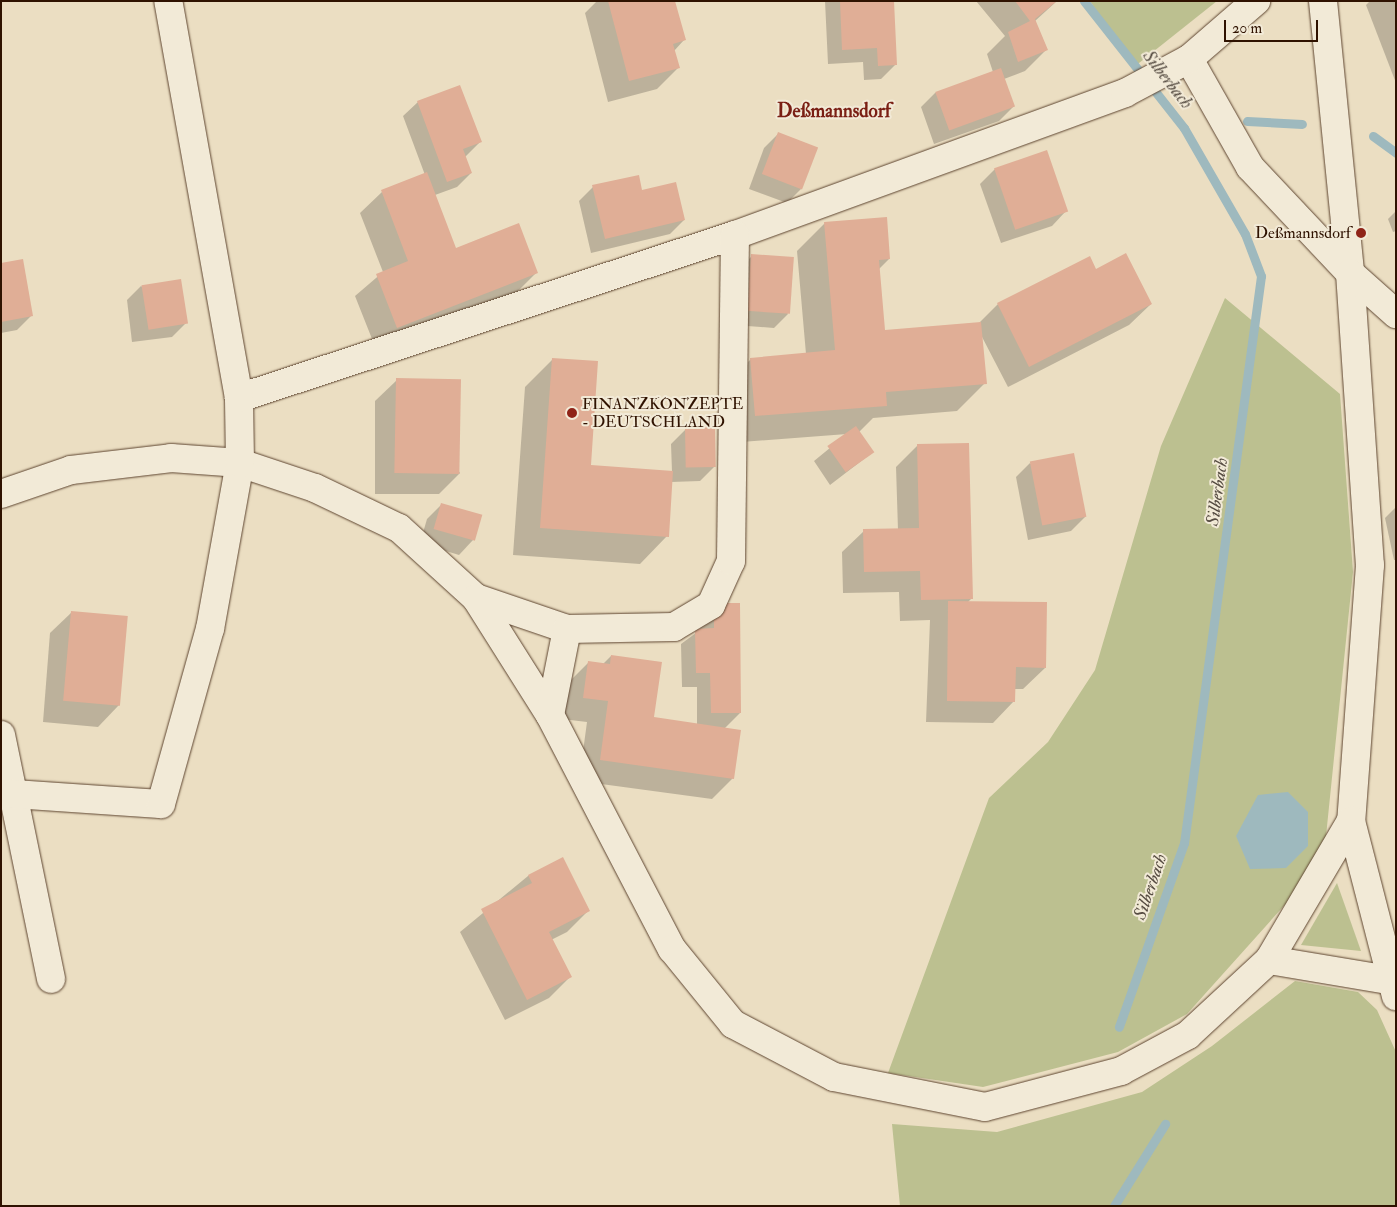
<!DOCTYPE html>
<html>
<head>
<meta charset="utf-8">
<style>
  body { margin:0 }
  #map { position:relative; width:1397px; height:1207px; overflow:hidden; background:#ebdec2; font-family:"IM FELL Double Pica",serif }
  div>[style] { position:absolute }
  .green>* { inset:0; background:#bcc090 }
  .water>* { inset:0; background:#9eb9be }
  .shadow>* { inset:0; background:#0003 }
  .stream>* { height:9px; margin:-4.5px; padding:0 4.5px; transform-origin:4.5px; border-radius:4.5px; background:#9eb9be }
  .building>* { inset:0; background:#e0ae96; transform-origin:0 0 }
  .roads { filter:drop-shadow(0 0 1px #5e4530) drop-shadow(0 0 1px #5e4530) }
  .minor>* { height:28px; margin:-14px; padding:0 14px; transform-origin:14px; border-radius:14px; background:#f2ead7 }
  .dots>* { width:14px; height:14px; translate:-50% -50%; box-sizing:border-box; border:2px solid #f2ead7; border-radius:50% }
  span { translate:-50% -50%; white-space:nowrap; text-align:center; line-height:1.15; -webkit-text-stroke:4px #f2ead7; paint-order:stroke }
  .poi-label { font-size:16px; color:#2f1200 }
  .right { translate:-100% -50%; text-align:right }
  .left { translate:0 -50%; text-align:left }
  .water-label { font-size:18px; color:#564c42; font-style:italic }
  .quarter-label { font-size:19px; color:#7a1f14; font-weight:700 }
  .frame { position:absolute; inset:0; border:2px solid #2f1200; pointer-events:none }
  .scale { position:absolute; left:1224px; top:20px; width:94px; height:22px; box-sizing:border-box; border:2px solid #2f1200; border-top:0; padding-left:6px; font-size:15px; line-height:18px; white-space:nowrap; color:#2f1200; -webkit-text-stroke:4px #f2ead7; paint-order:stroke }
</style>
</head>
<body>
<div id="map">
  <div class="green">
    <div style="clip-path:polygon(1090px 1px,1217px 1px,1134px 67px)"></div>
    <div style="clip-path:polygon(1225px 298px,1340px 394px,1353px 572px,1325px 846px,1299px 889px,1187px 1014px,1118px 1052px,983px 1087px,888px 1073px,989px 798px,1048px 742px,1095px 670px,1161px 446px)"></div>
    <div style="clip-path:polygon(1337px 883px,1361px 951px,1301px 945px)"></div>
    <div style="clip-path:polygon(1295px 981px,1358px 992px,1377px 1010px,1396px 1052px,1396px 1206px,900px 1206px,892px 1124px,997px 1132px,1142px 1092px,1212px 1046px)"></div>
  </div>
  <div class="water">
    <div style="clip-path:polygon(1288px 792px,1308px 812px,1308px 846px,1286px 868px,1250px 869px,1236px 836px,1258px 795px)"></div>
  </div>
  <div class="shadow">
    <div style="clip-path:polygon(597px 1px,674px 1px,684px 40px,674px 51px,678px 68px,657px 89px,608px 102px,585px 13px)"></div>
    <div style="clip-path:polygon(825px 1px,893px 1px,896px 64px,881px 79px,864px 80px,863px 62px,828px 64px)"></div>
    <div style="clip-path:polygon(976px 1px,1057px 1px,1035px 21px,1047px 49px,1025px 71px,1004px 79px,1013px 107px,999px 121px,934px 144px,921px 107px,935px 93px,993px 72px,987px 54px,1005px 36px)"></div>
    <div style="clip-path:polygon(1370px 1px,1396px 1px,1396px 83px,1366px 5px)"></div>
    <div style="clip-path:polygon(418px 102px,480px 142px,465px 157px,471px 173px,457px 187px,435px 195px,455px 249px,536px 273px,515px 294px,376px 349px,355px 296px,383px 272px,360px 213px,382px 192px,425px 175px,403px 116px)"></div>
    <div style="clip-path:polygon(778px 134px,817px 148px,801px 189px,787px 203px,749px 189px,764px 148px)"></div>
    <div style="clip-path:polygon(995px 169px,1066px 211px,1052px 226px,1001px 243px,980px 184px)"></div>
    <div style="clip-path:polygon(593px 187px,684px 220px,670px 234px,591px 253px,579px 201px)"></div>
    <div style="clip-path:polygon(1396px 211px,1396px 231px,1393px 232px,1388px 219px)"></div>
    <div style="clip-path:polygon(825px 223px,889px 259px,879px 269px,884px 332px,978px 324px,998px 304px,1096px 270px,1151px 304px,1129px 325px,1008px 387px,981px 335px,985px 383px,957px 411px,873px 418px,859px 432px,873px 452px,830px 485px,814px 461px,847px 434px,728px 443px,723px 387px,751px 359px,806px 354px,797px 251px)"></div>
    <div style="clip-path:polygon(752px 256px,788px 314px,774px 328px,734px 325px,738px 270px)"></div>
    <div style="clip-path:polygon(1px 264px,31px 316px,17px 330px,1px 333px)"></div>
    <div style="clip-path:polygon(141px 286px,186px 323px,172px 337px,132px 342px,127px 300px)"></div>
    <div style="clip-path:polygon(553px 359px,590px 466px,672px 472px,671px 444px,686px 429px,715px 466px,700px 481px,671px 482px,667px 536px,640px 564px,513px 555px,525px 387px)"></div>
    <div style="clip-path:polygon(397px 380px,460px 473px,439px 494px,375px 494px,375px 401px)"></div>
    <div style="clip-path:polygon(918px 445px,971px 599px,967px 603px,1045px 668px,1023px 689px,1014px 689px,1014px 701px,993px 723px,926px 722px,930px 620px,900px 621px,899px 592px,843px 593px,842px 552px,864px 531px,898px 530px,896px 467px)"></div>
    <div style="clip-path:polygon(1030px 463px,1085px 517px,1071px 531px,1028px 540px,1016px 477px)"></div>
    <div style="clip-path:polygon(441px 505px,473px 540px,459px 555px,420px 543px,427px 519px)"></div>
    <div style="clip-path:polygon(1396px 507px,1396px 560px,1394px 560px,1385px 518px)"></div>
    <div style="clip-path:polygon(714px 605px,740px 713px,724px 729px,733px 778px,712px 799px,579px 781px,587px 722px,562px 719px,567px 684px,589px 662px,603px 664px,611px 656px,652px 718px,697px 725px,697px 687px,682px 687px,681px 644px,700px 630px,700px 619px)"></div>
    <div style="clip-path:polygon(72px 612px,119px 705px,98px 727px,43px 722px,50px 633px)"></div>
    <div style="clip-path:polygon(562px 859px,589px 910px,567px 932px,551px 940px,570px 977px,549px 998px,505px 1020px,460px 932px,528px 876px)"></div>
  </div>
  <div class="stream">
    <div style="left:1084px;top:1px;width:162px;rotate:51.8deg"></div>
    <div style="left:1184px;top:128px;width:122px;rotate:60.1deg"></div>
    <div style="left:1245px;top:234px;width:45px;rotate:69.1deg"></div>
    <div style="left:1261px;top:276px;width:572px;rotate:97.73deg"></div>
    <div style="left:1184px;top:843px;width:195px;rotate:109.5deg"></div>
    <div style="left:1247px;top:121px;width:55px;rotate:3.1deg"></div>
    <div style="left:1373px;top:136px;width:29px;rotate:36deg"></div>
    <div style="left:1114px;top:1206px;width:97px;rotate:-58.1deg"></div>
  </div>
  <div class="building">
    <div style="clip-path:polygon(608px 1px,675px 1px,686px 40px,673px 44px,680px 68px,629px 81px)"></div>
    <div style="clip-path:polygon(840px 1px,894px 1px,897px 65px,878px 66px,877px 48px,842px 50px)"></div>
    <div style="clip-path:polygon(1015px 1px,1057px 1px,1035px 19px,1048px 50px,1018px 62px,1008px 32px,1030px 21px)"></div>
    <div style="left:1001px;top:68px;width:41px;height:70px;rotate:70deg"></div>
    <div style="clip-path:polygon(460px 85px,482px 142px,463px 149px,472px 173px,447px 182px,417px 101px)"></div>
    <div style="left:778px;top:132px;width:43px;height:45px;rotate:21deg"></div>
    <div style="left:1047px;top:150px;width:65px;height:56px;rotate:71deg"></div>
    <div style="clip-path:polygon(427px 172px,456px 248px,519px 223px,538px 273px,397px 328px,376px 274px,408px 261px,381px 190px)"></div>
    <div style="clip-path:polygon(639px 175px,642px 190px,676px 182px,685px 220px,605px 239px,592px 185px)"></div>
    <div style="clip-path:polygon(887px 217px,890px 259px,879px 260px,885px 330px,981px 322px,987px 384px,886px 392px,887px 406px,755px 416px,750px 358px,835px 350px,824px 222px)"></div>
    <div style="clip-path:polygon(1126px 253px,1152px 304px,1029px 367px,997px 303px,1090px 256px,1096px 269px)"></div>
    <div style="left:751px;top:254px;width:43px;height:57px;rotate:4deg"></div>
    <div style="clip-path:polygon(23px 259px,33px 316px,1px 322px,1px 263px)"></div>
    <div style="left:181px;top:279px;width:45px;height:40px;rotate:81deg"></div>
    <div style="clip-path:polygon(552px 358px,598px 361px,591px 465px,673px 471px,669px 537px,540px 528px)"></div>
    <div style="left:396px;top:378px;width:65px;height:95px;rotate:1deg"></div>
    <div style="left:856px;top:426px;width:32px;height:35px;rotate:55deg"></div>
    <div style="left:715px;top:427px;width:40px;height:30px;rotate:89deg"></div>
    <div style="clip-path:polygon(969px 443px,973px 599px,921px 600px,920px 571px,864px 572px,863px 529px,919px 528px,917px 444px)"></div>
    <div style="left:1074px;top:453px;width:65px;height:45px;rotate:79deg"></div>
    <div style="left:441px;top:503px;width:43px;height:27px;rotate:16deg"></div>
    <div style="clip-path:polygon(948px 601px,1047px 602px,1046px 668px,1016px 667px,1015px 702px,947px 701px)"></div>
    <div style="clip-path:polygon(714px 603px,740px 603px,741px 713px,711px 713px,710px 673px,696px 673px,695px 629px,714px 628px)"></div>
    <div style="left:71px;top:611px;width:57px;height:90px;rotate:5deg"></div>
    <div style="clip-path:polygon(611px 655px,662px 662px,654px 717px,741px 730px,734px 779px,600px 760px,608px 701px,583px 698px,588px 661px,610px 664px)"></div>
    <div style="clip-path:polygon(563px 857px,590px 911px,549px 932px,572px 977px,527px 1000px,481px 909px,532px 883px,528px 875px)"></div>
  </div>
  <div class="roads">
    <div class="minor">
      <div style="left:1323px;top:1px;width:273px;rotate:84.3deg"></div>
      <div style="left:1350px;top:273px;width:293px;rotate:86.1deg"></div>
      <div style="left:1370px;top:565px;width:257px;rotate:94.2deg"></div>
      <div style="left:1351px;top:821px;width:181px;rotate:75.6deg"></div>
      <div style="left:1189px;top:59px;width:124px;rotate:60.5deg"></div>
      <div style="left:1250px;top:167px;width:146px;rotate:46.7deg"></div>
      <div style="left:1350px;top:273px;width:62px;rotate:41.7deg"></div>
      <div style="left:239px;top:398px;width:522px;rotate:-18.19deg"></div>
      <div style="left:735px;top:235px;width:415px;rotate:-20deg"></div>
      <div style="left:1125px;top:93px;width:72px;rotate:-28deg"></div>
      <div style="left:1189px;top:59px;width:89px;rotate:-40.9deg"></div>
      <div style="left:1px;top:494px;width:74px;rotate:-18.9deg"></div>
      <div style="left:71px;top:470px;width:101px;rotate:-6.8deg"></div>
      <div style="left:171px;top:458px;width:69px;rotate:4.1deg"></div>
      <div style="left:240px;top:463px;width:79px;rotate:18.4deg"></div>
      <div style="left:315px;top:488px;width:93px;rotate:25.5deg"></div>
      <div style="left:399px;top:528px;width:104px;rotate:42.3deg"></div>
      <div style="left:476px;top:598px;width:138px;rotate:57.7deg"></div>
      <div style="left:550px;top:715px;width:264px;rotate:62.5deg"></div>
      <div style="left:672px;top:949px;width:97px;rotate:50.9deg"></div>
      <div style="left:733px;top:1024px;width:114px;rotate:27.7deg"></div>
      <div style="left:834px;top:1077px;width:154px;rotate:11.2deg"></div>
      <div style="left:985px;top:1107px;width:141px;rotate:-14.8deg"></div>
      <div style="left:1121px;top:1071px;width:76px;rotate:-28.2deg"></div>
      <div style="left:1188px;top:1035px;width:110px;rotate:-42.8deg"></div>
      <div style="left:1269px;top:960px;width:161px;rotate:-59.5deg"></div>
      <div style="left:476px;top:598px;width:96px;rotate:18.8deg"></div>
      <div style="left:550px;top:715px;width:88px;rotate:-78.8deg"></div>
      <div style="left:567px;top:629px;width:107px;rotate:-1.1deg"></div>
      <div style="left:674px;top:627px;width:43px;rotate:-30.7deg"></div>
      <div style="left:711px;top:605px;width:48px;rotate:-65.6deg"></div>
      <div style="left:731px;top:561px;width:326px;rotate:-89.3deg"></div>
      <div style="left:1px;top:735px;width:249px;rotate:78.4deg"></div>
      <div style="left:13px;top:794px;width:148px;rotate:3.9deg"></div>
      <div style="left:161px;top:804px;width:182px;rotate:-74.4deg"></div>
      <div style="left:210px;top:629px;width:169px;rotate:-79.8deg"></div>
      <div style="left:240px;top:463px;width:65px;rotate:-90.9deg"></div>
      <div style="left:239px;top:398px;width:403px;rotate:-100.1deg"></div>
      <div style="left:1269px;top:960px;width:122px;rotate:9.5deg"></div>
    </div>
  </div>
  <div class="dots">
    <div style="left:1361px;top:233px;background:#8f2418"></div>
    <div style="left:572px;top:413px;background:#8f2418"></div>
  </div>
  <div class="poi-label">
    <span class="right" style="left:1351px;top:233px">Deßmannsdorf</span>
    <span class="left" style="left:582px;top:413px">FINANZKONZEPTE<br>- DEUTSCHLAND</span>
  </div>
  <div class="water-label">
    <span style="left:1167px;top:80px;rotate:52deg">Silberbach</span>
    <span style="left:1218px;top:492px;rotate:-82deg">Silberbach</span>
    <span style="left:1151px;top:887px;rotate:-71deg">Silberbach</span>
  </div>
  <div class="quarter-label">
    <span style="left:834px;top:112px">Deßmannsdorf</span>
  </div>
  <div class="frame"></div>
  <div class="scale">20 m</div>
</div>
</body>
</html>
